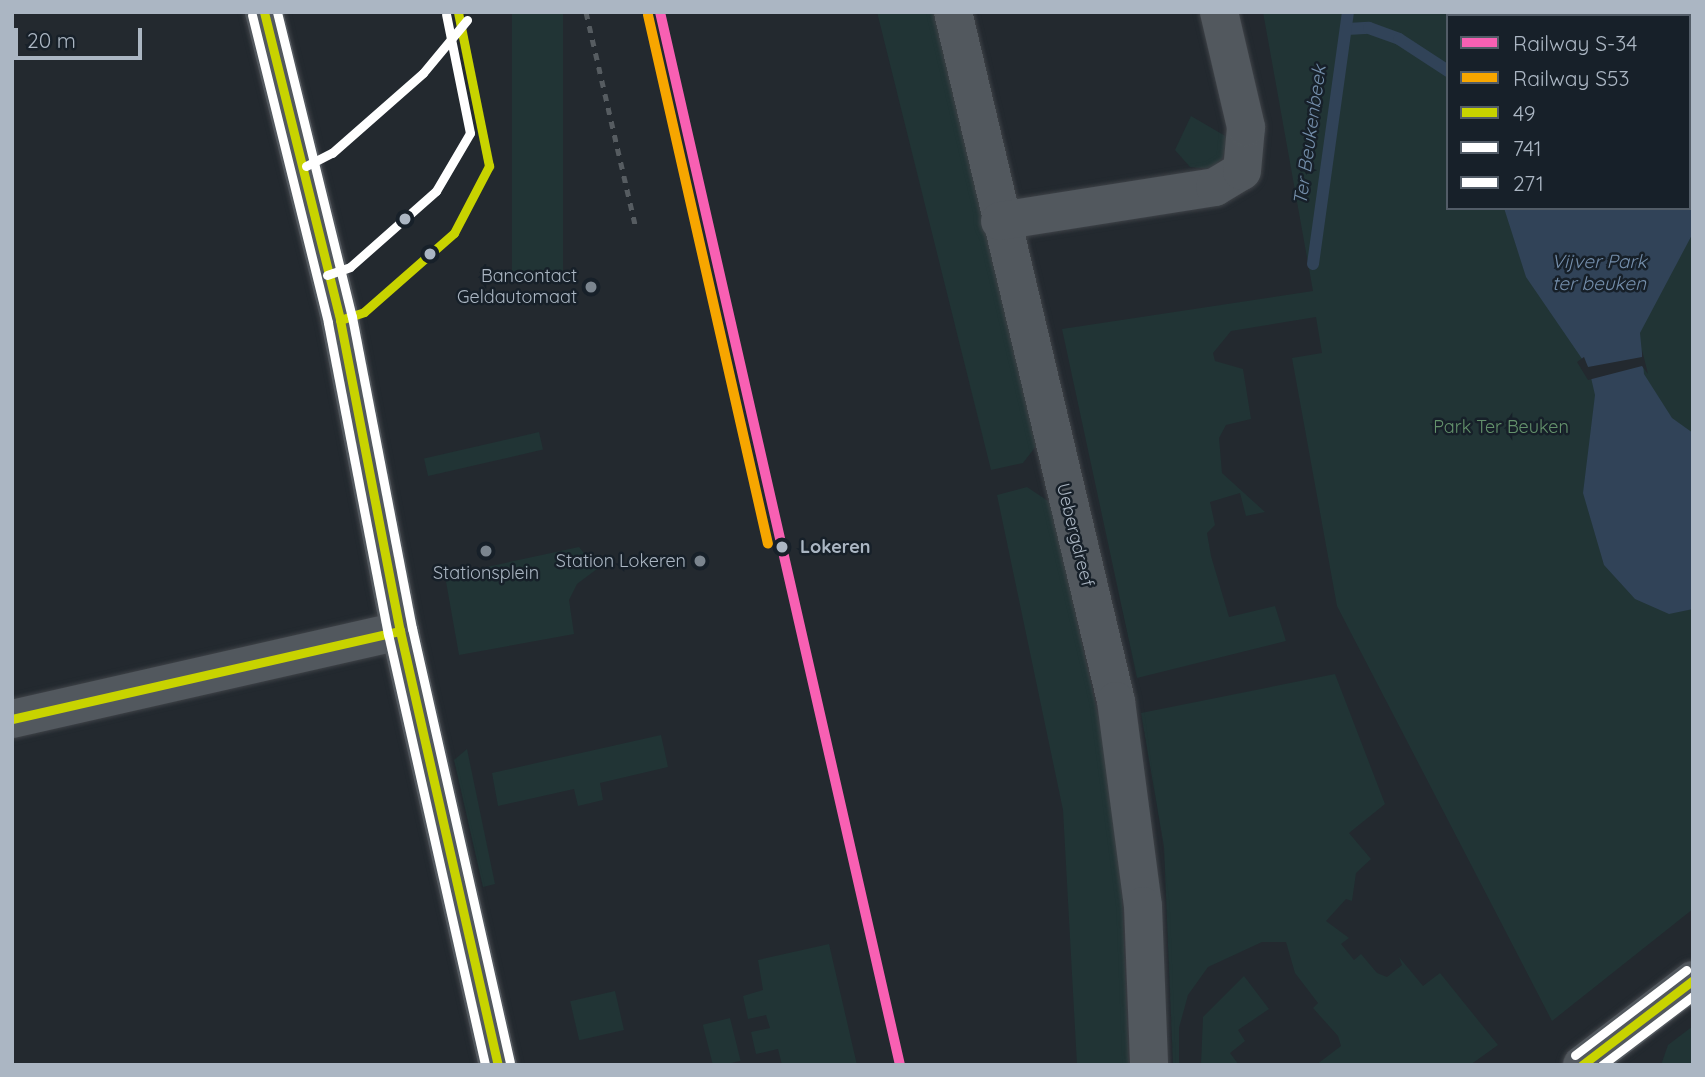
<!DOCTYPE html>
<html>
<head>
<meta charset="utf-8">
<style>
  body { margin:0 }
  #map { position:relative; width:1705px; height:1077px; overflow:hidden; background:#23292f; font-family:Quicksand,sans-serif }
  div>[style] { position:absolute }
  .green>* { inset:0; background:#213435; transform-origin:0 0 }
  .water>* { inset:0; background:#314358 }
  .pier>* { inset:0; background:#23292f }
  .stream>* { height:12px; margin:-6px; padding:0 6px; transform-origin:6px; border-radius:6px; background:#314358 }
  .roads { filter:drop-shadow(0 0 2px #3f4348) drop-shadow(0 0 2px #3f4348) }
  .minor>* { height:38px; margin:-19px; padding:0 19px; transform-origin:19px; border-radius:19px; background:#52585e }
  .rail>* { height:5px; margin-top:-2.5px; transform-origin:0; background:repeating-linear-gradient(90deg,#565c61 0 7px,transparent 0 14px) }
  .bus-1>* { height:9px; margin:-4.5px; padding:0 4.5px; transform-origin:4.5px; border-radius:4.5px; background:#c8d300 }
  .bus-2>* { height:9px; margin:-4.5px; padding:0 4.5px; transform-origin:4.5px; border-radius:4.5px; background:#fff }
  .bus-3>* { height:9px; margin:-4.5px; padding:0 4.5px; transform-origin:4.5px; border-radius:4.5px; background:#fff }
  .rail-1>* { height:10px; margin:-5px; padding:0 5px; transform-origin:5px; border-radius:5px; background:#f860b3 }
  .rail-2>* { height:10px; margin:-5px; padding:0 5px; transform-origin:5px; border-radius:5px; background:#f7a600 }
  .dots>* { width:19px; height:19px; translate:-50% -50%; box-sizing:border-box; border:4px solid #172029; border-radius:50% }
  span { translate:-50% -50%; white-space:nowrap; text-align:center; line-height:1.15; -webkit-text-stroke:5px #172029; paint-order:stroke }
  .poi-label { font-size:18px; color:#abb6c3 }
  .right { translate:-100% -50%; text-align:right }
  .park-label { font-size:18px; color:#64926c }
  .street-label { font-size:18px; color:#abb6c3 }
  .stop-label { font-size:18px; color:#abb6c3; font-weight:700 }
  .left { translate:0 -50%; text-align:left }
  .water-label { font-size:19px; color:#748eab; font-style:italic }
  .frame { position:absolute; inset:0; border:14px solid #abb6c3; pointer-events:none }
  .legend { position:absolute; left:1446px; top:14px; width:245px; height:196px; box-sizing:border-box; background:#172029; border:2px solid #525c67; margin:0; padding:9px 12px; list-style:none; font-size:21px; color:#abb6c3 }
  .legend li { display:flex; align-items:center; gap:14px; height:35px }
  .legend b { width:35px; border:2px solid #525c67 }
  .scale { position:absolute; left:14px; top:28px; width:128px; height:32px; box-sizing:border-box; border:4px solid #abb6c3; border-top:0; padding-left:9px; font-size:21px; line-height:24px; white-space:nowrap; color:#abb6c3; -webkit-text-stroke:5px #172029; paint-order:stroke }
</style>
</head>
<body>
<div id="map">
  <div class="green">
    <div style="left:512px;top:12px;width:51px;height:262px"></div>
    <div style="clip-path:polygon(877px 12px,937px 12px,1036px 446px,1023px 463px,991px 470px)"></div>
    <div style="clip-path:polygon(evenodd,1263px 12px,1693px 12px,1693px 909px,1552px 1021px,1337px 606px,1292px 358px,1322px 353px,1316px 317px,1231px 331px,1213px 353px,1215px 361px,1243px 369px,1251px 419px,1226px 425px,1219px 438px,1222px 473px,1265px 512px,1246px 516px,1240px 493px,1210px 502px,1215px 525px,1207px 533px,1211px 556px,1229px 617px,1275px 606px,1286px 641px,1137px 678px,1062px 329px,1313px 291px,1263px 12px,1448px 16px,1689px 16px,1689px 208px,1448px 208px,1448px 16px)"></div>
    <div style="clip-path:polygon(1191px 116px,1227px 137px,1223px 158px,1210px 169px,1190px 167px,1175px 150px)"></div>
    <div style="left:539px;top:432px;width:18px;height:118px;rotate:77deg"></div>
    <div style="clip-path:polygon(1027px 487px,1051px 503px,1107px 756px,1122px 897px,1129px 1065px,1077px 1065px,1063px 810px,997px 495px)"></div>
    <div style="clip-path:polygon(579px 547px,597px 569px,577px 584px,569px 600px,574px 634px,459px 655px,445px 576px)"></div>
    <div style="clip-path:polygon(1335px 674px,1385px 804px,1349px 833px,1371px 859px,1356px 873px,1352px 901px,1346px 899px,1326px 921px,1349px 938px,1341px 944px,1354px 960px,1361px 954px,1377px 973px,1387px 977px,1402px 965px,1399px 957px,1423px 986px,1440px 973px,1498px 1045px,1470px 1065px,1316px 1065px,1341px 1046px,1338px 1036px,1313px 1008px,1318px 1003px,1295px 973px,1286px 942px,1262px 942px,1208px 967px,1188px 995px,1179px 1028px,1179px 1065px,1173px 1065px,1164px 847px,1141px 713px)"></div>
    <div style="clip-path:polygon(661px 735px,668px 767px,600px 783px,603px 800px,578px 806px,574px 789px,498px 806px,492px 773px)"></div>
    <div style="clip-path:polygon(467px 749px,495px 884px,483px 887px,454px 760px)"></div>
    <div style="clip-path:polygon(829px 944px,857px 1065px,782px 1065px,778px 1049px,756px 1054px,751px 1032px,770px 1028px,766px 1015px,748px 1019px,743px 996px,763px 990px,758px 960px)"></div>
    <div style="clip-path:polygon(1244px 976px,1269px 1009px,1238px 1030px,1245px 1041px,1230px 1053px,1239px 1065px,1201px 1065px,1203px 1017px)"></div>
    <div style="left:615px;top:991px;width:40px;height:46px;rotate:77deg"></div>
    <div style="left:730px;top:1018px;width:44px;height:28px;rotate:76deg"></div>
    <div style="clip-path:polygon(1693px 1026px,1693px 1065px,1661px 1065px,1668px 1045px)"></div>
  </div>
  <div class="water">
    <div style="clip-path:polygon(1689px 101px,1693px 233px,1640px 333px,1644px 374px,1672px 418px,1693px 433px,1693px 609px,1669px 614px,1635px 599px,1604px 565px,1583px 493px,1595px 395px,1589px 369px,1526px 277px,1504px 208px,1689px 208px)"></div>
  </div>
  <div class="pier">
    <div style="clip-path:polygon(1642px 350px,1648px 374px,1642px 366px,1588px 380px,1577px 362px,1584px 357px,1588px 367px,1642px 357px)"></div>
  </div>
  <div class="stream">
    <div style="left:1347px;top:29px;width:22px;rotate:-3deg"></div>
    <div style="left:1369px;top:28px;width:32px;rotate:20deg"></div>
    <div style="left:1399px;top:39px;width:59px;rotate:33.1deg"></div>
    <div style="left:1313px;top:264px;width:254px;rotate:-82.1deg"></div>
  </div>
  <div class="roads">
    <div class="minor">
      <div style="left:264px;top:12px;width:317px;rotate:76.1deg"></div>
      <div style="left:340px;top:320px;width:317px;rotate:79.1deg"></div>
      <div style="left:400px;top:631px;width:445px;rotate:77.3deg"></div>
      <div style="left:953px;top:12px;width:708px;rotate:76.69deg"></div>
      <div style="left:1116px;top:701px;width:207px;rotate:82.5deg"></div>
      <div style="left:1143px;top:906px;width:159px;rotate:87.8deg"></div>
      <div style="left:1000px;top:221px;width:218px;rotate:-9deg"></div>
      <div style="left:1215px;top:187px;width:31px;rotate:-31deg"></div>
      <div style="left:1242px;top:171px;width:44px;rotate:-84.8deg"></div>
      <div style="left:1246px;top:127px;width:118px;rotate:-103.2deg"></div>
      <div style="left:12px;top:719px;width:398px;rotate:-12.8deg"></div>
      <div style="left:1582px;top:1065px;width:140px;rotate:-37.4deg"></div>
    </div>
  </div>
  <div class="rail">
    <div style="left:586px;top:12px;width:218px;rotate:77deg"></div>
  </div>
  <div class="bus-1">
    <div style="left:264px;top:12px;width:317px;rotate:76.1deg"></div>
    <div style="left:340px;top:320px;width:317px;rotate:79.1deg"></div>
    <div style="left:400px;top:631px;width:445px;rotate:77.3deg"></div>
    <div style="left:340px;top:320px;width:25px;rotate:-18deg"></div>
    <div style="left:364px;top:312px;width:120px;rotate:-41.3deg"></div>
    <div style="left:454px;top:233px;width:76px;rotate:-62.4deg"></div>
    <div style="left:489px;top:166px;width:157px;rotate:-101.4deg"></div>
    <div style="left:12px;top:719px;width:398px;rotate:-12.8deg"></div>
    <div style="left:1582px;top:1065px;width:140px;rotate:-37.4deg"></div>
  </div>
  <div class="bus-2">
    <div style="left:252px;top:15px;width:317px;rotate:76.1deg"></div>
    <div style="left:328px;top:323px;width:317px;rotate:79.1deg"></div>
    <div style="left:388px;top:634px;width:442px;rotate:77.3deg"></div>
    <div style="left:306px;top:166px;width:29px;rotate:-27deg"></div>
    <div style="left:332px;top:153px;width:121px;rotate:-41.3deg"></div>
    <div style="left:423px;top:73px;width:69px;rotate:-50.3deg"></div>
    <div style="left:1602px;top:1065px;width:114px;rotate:-37.2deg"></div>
  </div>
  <div class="bus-3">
    <div style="left:277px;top:12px;width:314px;rotate:76.2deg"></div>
    <div style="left:352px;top:317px;width:317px;rotate:79.1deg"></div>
    <div style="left:412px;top:628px;width:445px;rotate:77.3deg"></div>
    <div style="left:327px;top:275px;width:24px;rotate:-19deg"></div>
    <div style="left:350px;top:267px;width:115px;rotate:-41.5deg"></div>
    <div style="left:436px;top:191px;width:67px;rotate:-59.6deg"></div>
    <div style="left:470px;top:133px;width:121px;rotate:-101.4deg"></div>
    <div style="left:1575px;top:1055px;width:140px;rotate:-37.4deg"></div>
  </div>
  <div class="rail-1">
    <div style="left:660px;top:12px;width:1080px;rotate:77.16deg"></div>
  </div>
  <div class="rail-2">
    <div style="left:648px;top:15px;width:542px;rotate:77.22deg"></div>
  </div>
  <div class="dots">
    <div style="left:405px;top:219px;background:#abb6c3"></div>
    <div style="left:430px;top:254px;background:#abb6c3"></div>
    <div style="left:591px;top:287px;background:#7b858f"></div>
    <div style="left:782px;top:547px;background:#abb6c3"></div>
    <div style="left:486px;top:551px;background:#7b858f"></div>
    <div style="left:700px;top:561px;background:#7b858f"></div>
  </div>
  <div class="poi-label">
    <span class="right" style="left:577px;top:287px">Bancontact<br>Geldautomaat</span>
    <span class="right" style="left:686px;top:561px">Station Lokeren</span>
    <span style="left:486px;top:573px">Stationsplein</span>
  </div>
  <div class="park-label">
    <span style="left:1501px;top:427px">Park Ter Beuken</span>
  </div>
  <div class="street-label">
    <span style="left:1075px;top:535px;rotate:76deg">Uebergdreef</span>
  </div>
  <div class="stop-label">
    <span class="left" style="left:800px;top:547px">Lokeren</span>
  </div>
  <div class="water-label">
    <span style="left:1310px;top:135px;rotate:-82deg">Ter Beukenbeek</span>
    <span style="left:1599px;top:273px">Vijver Park<br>ter beuken</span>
  </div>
  <div class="frame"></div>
  <ul class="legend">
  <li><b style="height:9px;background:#f860b3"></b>Railway S-34</li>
  <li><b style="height:9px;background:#f7a600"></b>Railway S53</li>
  <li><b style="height:9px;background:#c8d300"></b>49</li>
  <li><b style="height:9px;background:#fff"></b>741</li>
  <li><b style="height:9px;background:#fff"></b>271</li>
  </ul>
  <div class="scale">20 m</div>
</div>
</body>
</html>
